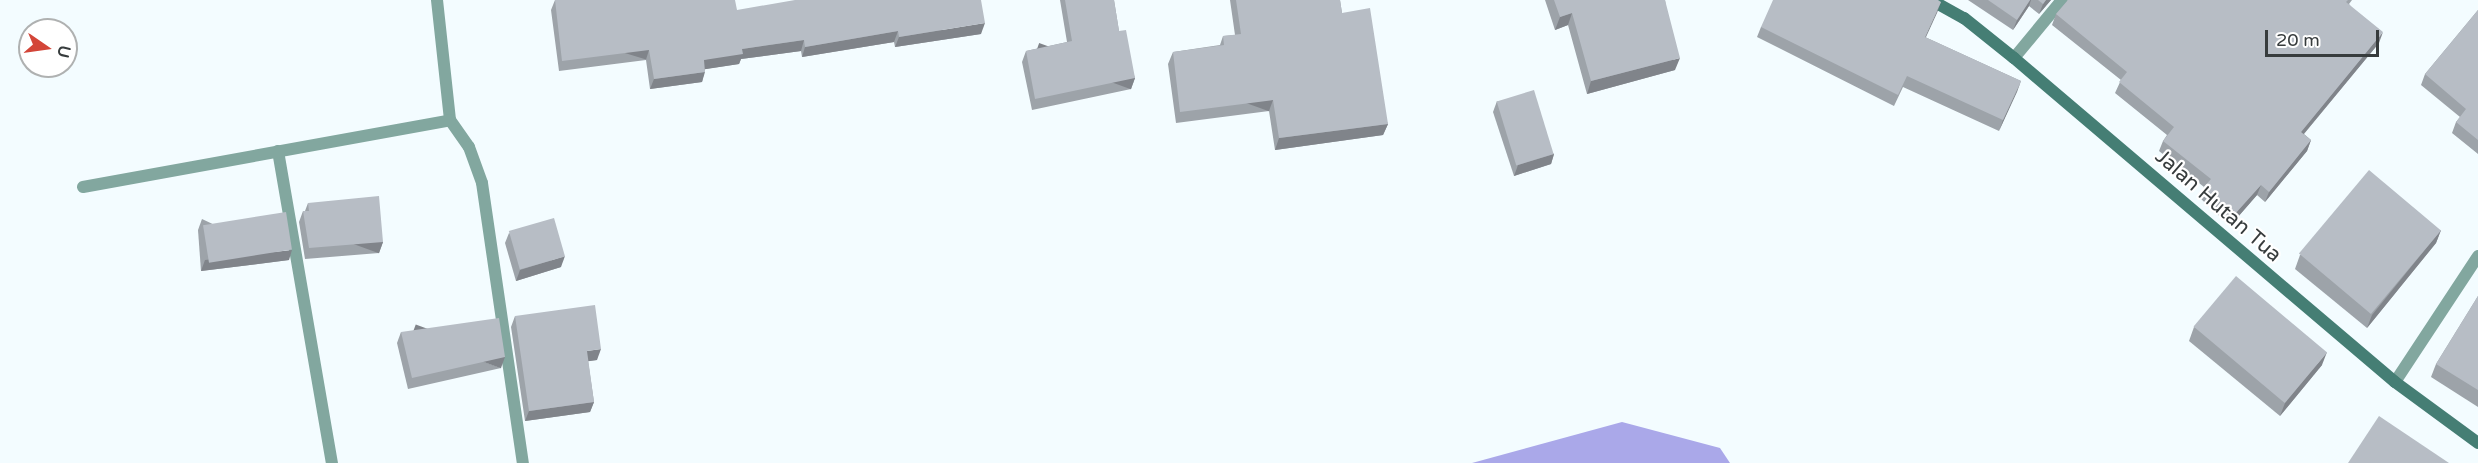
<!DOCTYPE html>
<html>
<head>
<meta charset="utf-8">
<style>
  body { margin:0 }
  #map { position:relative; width:2478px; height:463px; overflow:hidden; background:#f3fcff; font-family:"Varela Round",sans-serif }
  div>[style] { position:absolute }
  .water>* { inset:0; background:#aaa8e9 }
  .street>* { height:12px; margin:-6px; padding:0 6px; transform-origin:6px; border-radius:6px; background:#82a79f }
  .secondary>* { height:12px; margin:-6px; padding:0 6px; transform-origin:6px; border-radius:6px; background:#457e74 }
  .wall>* { inset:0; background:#9da3a9 }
  .shaded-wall>* { inset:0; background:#80848a; transform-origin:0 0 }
  .building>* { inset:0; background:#b7bdc5; transform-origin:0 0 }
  span { translate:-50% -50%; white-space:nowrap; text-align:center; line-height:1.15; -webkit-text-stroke:4.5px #fff; paint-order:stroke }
  .street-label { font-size:21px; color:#373c3d }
  .north { position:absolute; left:18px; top:18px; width:60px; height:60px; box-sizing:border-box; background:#fff; border:2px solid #afb1b1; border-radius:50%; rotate:103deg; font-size:16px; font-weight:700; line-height:24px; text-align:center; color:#373c3d }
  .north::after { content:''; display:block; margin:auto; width:21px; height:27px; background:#d34538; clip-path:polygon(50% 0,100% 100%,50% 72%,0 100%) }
  .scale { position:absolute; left:2265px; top:30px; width:114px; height:27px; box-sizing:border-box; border:3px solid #373c3d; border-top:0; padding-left:8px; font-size:18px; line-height:21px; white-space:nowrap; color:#373c3d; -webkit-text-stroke:4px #fff; paint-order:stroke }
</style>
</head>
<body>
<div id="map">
  <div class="water">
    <div style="clip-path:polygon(1622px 422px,1720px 448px,1730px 463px,1472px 463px)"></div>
  </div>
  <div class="street">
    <div style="left:437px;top:0;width:121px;rotate:83.8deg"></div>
    <div style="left:450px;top:120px;width:33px;rotate:55deg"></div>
    <div style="left:469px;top:147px;width:38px;rotate:70deg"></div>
    <div style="left:482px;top:183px;width:283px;rotate:81.7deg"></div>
    <div style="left:2014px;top:58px;width:75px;rotate:-50.4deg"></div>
    <div style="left:278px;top:151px;width:317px;rotate:80.2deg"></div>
    <div style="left:83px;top:187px;width:373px;rotate:-10.3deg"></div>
    <div style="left:2395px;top:382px;width:151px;rotate:-56.6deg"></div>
  </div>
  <div class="secondary">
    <div style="left:1931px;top:0;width:38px;rotate:29deg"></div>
    <div style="left:1964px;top:18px;width:64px;rotate:38.7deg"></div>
    <div style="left:2014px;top:58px;width:500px;rotate:40.38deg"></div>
    <div style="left:2395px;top:382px;width:103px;rotate:36.3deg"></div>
  </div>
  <div class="wall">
    <div style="clip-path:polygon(555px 0,737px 10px,981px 34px,895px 47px,894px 42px,802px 57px,801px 51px,741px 59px,739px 64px,705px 69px,702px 82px,650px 89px,646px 60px,559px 71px,551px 10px)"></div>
    <div style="clip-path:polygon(1060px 0,1114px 0,1119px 31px,1135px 78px,1131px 89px,1032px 110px,1022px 62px,1026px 51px,1067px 42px)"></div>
    <div style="clip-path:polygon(1230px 0,1340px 0,1342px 13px,1388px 124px,1383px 135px,1275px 150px,1269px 111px,1176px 123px,1168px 64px,1173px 52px,1220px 45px,1223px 36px,1235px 35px)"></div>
    <div style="clip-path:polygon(1545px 0,1665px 0,1675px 70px,1587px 94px,1568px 25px,1555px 30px)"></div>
    <div style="clip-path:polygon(1968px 0,2051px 0,2039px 14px,2029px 6px,2013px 30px)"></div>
    <div style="clip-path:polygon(2068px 0,2352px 0,2349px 4px,2379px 43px,2304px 134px,2311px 140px,2307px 151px,2265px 202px,2257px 195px,2230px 226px,2200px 198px,2204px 187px,2159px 151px,2163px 141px,2167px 135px,2115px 93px,2121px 80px,2052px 25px,2056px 14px)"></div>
    <div style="clip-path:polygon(1941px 2px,1925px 37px,2021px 81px,1999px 131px,1903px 87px,1894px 106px,1757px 37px,1761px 27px)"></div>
    <div style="clip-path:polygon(2478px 10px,2478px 154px,2452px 133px,2456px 122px,2460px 117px,2421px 85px,2425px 74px)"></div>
    <div style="clip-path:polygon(1497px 101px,1554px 154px,1551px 164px,1514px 176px,1493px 112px)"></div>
    <div style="clip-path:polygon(308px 203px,383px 242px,379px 253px,305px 259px,299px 222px,303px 211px,305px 211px)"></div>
    <div style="clip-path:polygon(202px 219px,289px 260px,201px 271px,198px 230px)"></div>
    <div style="clip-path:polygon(2441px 230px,2436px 243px,2367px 328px,2295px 269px,2300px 255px)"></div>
    <div style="clip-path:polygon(509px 233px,561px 267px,516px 281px,505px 243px)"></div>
    <div style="clip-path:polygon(2478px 296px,2478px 407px,2431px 377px,2436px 364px)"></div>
    <div style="clip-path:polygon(515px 316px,597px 360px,588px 361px,594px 402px,590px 412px,525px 421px,511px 327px)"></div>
    <div style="clip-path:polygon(2194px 327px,2322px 365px,2280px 416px,2189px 341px)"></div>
    <div style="clip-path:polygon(401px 332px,501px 368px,408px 389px,397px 343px)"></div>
  </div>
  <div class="shaded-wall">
    <div style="clip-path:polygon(2030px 0,2031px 0,2029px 6px,2013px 30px,2017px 20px)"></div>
    <div style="clip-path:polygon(2046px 0,2051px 0,2039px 14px,2043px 4px)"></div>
    <div style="clip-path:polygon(1941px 2px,1937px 13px,1921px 48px,1925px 37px)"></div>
    <div style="clip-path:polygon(1572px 13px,1568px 25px,1555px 30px,1560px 17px)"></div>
    <div style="clip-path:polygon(985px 23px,981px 34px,895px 47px,899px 37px)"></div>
    <div style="clip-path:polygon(898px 31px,894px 42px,802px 57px,805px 47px)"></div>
    <div style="clip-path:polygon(2383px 32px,2379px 43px,2297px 142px,2301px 132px)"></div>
    <div style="clip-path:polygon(804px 40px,801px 51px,741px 59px,739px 64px,700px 70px,704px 60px,742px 49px)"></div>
    <div style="left:649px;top:50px;width:10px;height:88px;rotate:107deg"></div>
    <div style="clip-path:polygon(1680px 58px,1675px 70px,1587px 94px,1591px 81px)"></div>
    <div style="clip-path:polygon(705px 72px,702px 82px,650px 89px,654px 79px)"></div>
    <div style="left:1135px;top:78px;width:12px;height:102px;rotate:110deg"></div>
    <div style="clip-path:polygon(2021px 81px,2017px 92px,1999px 131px,2003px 120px)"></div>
    <div style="left:1273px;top:100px;width:12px;height:94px;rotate:110deg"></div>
    <div style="clip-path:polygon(1388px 124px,1383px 135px,1275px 150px,1279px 138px)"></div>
    <div style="clip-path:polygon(2311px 140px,2307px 151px,2265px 202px,2269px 192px)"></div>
    <div style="clip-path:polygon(1554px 154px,1551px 164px,1514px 176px,1518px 165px)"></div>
    <div style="clip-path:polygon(2261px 185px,2257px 195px,2230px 226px,2234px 215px)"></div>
    <div style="clip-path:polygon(2441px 230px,2436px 243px,2367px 328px,2372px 315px)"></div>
    <div style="left:383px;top:242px;width:12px;height:74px;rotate:110deg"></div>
    <div style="clip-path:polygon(292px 250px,289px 260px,201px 271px,205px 260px)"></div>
    <div style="clip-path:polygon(565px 256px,561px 267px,516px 281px,520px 270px)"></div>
    <div style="clip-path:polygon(601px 349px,597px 360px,583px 362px,587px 351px)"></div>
    <div style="clip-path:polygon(2327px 352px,2322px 365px,2280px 416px,2285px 403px)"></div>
    <div style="left:505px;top:357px;width:12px;height:95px;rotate:110deg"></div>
    <div style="clip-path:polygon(594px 402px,590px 412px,525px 421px,529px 411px)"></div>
  </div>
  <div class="building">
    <div style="clip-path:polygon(555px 0,735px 0,737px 10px,795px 0,981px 0,985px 23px,899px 37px,898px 31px,805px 47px,804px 40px,742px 49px,743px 54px,704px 60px,705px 72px,654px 79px,649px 50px,562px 61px)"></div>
    <div style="clip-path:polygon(1065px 0,1114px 0,1119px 31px,1126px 30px,1135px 78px,1035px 99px,1026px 51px,1072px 41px)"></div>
    <div style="clip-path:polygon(1236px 0,1340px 0,1342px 13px,1370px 8px,1388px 124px,1279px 138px,1273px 100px,1180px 112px,1173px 52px,1224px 45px,1223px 36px,1241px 34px)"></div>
    <div style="clip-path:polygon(1554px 0,1665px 0,1680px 58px,1591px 81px,1572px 13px,1560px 17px)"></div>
    <div style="clip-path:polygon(1773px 0,1938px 0,1941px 2px,1925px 37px,2021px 81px,2003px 120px,1907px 76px,1898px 95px,1761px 27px)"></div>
    <div style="clip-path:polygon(1988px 0,2030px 0,2017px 20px)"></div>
    <div style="clip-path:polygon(2038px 0,2046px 0,2043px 4px)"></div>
    <div style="clip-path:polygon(2068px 0,2348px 0,2346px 2px,2383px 32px,2301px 132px,2311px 140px,2269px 192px,2261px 185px,2234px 215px,2204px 187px,2211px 179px,2163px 141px,2174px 127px,2119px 82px,2127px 72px,2056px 14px)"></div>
    <div style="clip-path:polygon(2478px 10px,2478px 140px,2456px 122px,2466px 109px,2425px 74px)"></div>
    <div style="left:1534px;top:90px;width:67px;height:39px;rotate:73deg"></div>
    <div style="left:2369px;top:170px;width:94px;height:109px;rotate:40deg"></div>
    <div style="clip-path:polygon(379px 196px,383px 242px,309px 248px,303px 211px,309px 211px,308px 203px)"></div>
    <div style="left:286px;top:212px;width:38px;height:84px;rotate:81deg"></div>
    <div style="left:554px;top:218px;width:40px;height:47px;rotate:74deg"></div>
    <div style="left:2236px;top:276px;width:119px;height:66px;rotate:40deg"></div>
    <div style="clip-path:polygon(2478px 296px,2478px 390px,2436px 364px)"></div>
    <div style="clip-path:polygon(595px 305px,601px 349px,587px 351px,594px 402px,529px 411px,515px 316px)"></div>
    <div style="clip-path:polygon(499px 318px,505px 357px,412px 378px,401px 332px)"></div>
    <div style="clip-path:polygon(2379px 416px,2449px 463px,2348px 463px)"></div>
  </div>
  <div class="street-label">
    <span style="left:2218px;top:206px;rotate:41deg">Jalan Hutan Tua</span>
  </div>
  <div class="north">U</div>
  <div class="scale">20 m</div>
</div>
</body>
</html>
